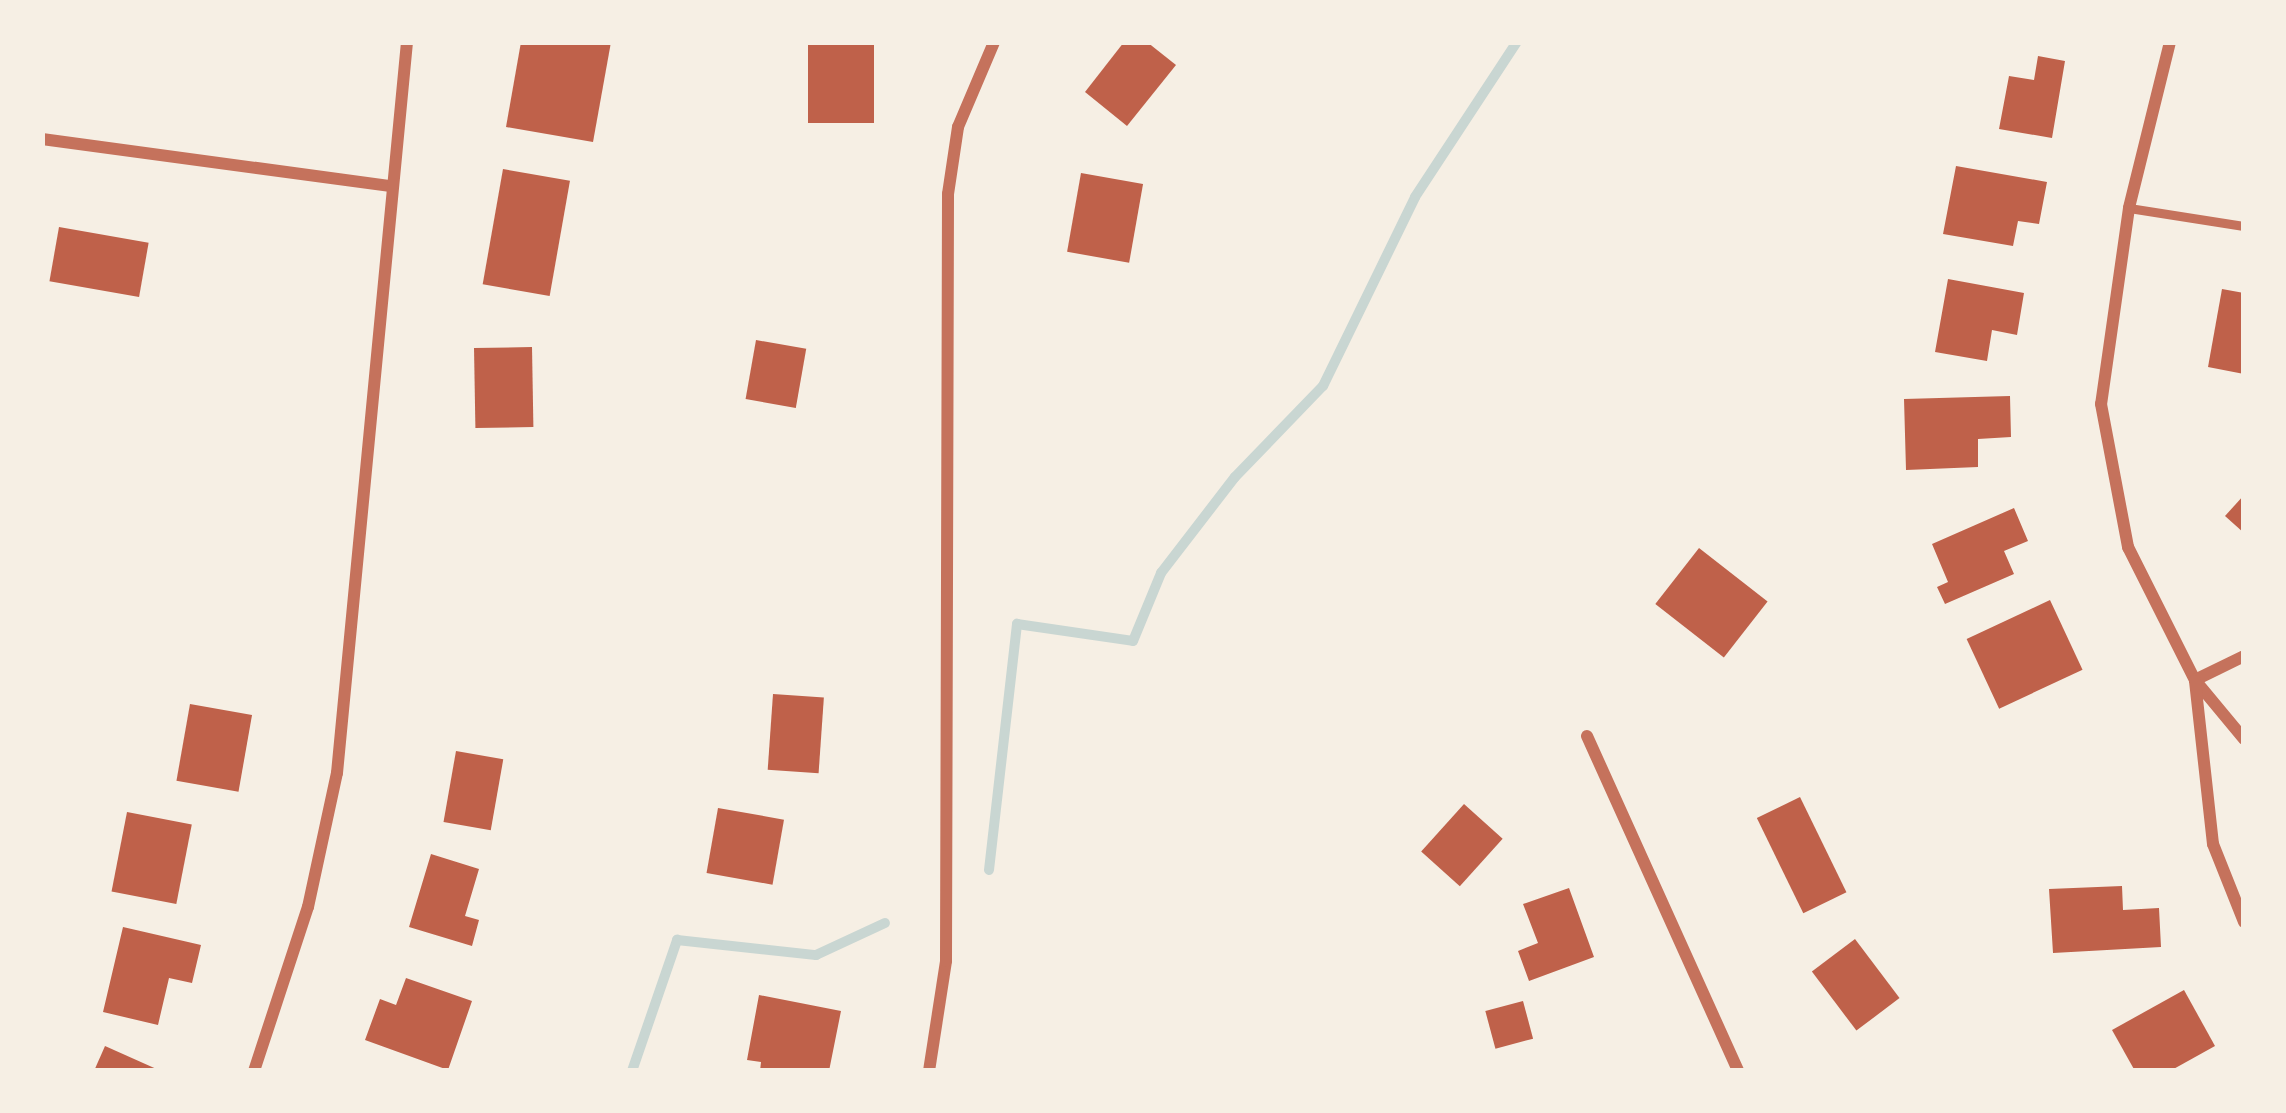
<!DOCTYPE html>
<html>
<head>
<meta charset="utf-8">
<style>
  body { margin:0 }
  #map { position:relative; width:2286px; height:1113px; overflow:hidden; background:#f6efe4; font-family:"Fira Sans",sans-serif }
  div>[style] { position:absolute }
  .stream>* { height:10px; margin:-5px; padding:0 5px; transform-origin:5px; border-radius:5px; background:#c9d6d2 }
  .building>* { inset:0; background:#bf614a; transform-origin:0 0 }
  .service>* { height:9px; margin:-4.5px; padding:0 4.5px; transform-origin:4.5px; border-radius:4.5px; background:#c5725c }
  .minor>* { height:12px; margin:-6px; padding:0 6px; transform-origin:6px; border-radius:6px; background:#c5725c }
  span { translate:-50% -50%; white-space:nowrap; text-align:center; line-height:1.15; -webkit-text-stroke:9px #f6efe4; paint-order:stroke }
  .frame { position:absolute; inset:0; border:45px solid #f6efe4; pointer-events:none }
</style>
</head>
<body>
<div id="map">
  <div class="stream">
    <div style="left:989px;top:870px;width:248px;rotate:-83.5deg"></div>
    <div style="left:1017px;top:624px;width:117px;rotate:8.3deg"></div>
    <div style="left:1133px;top:641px;width:74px;rotate:-67.6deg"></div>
    <div style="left:1161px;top:573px;width:121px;rotate:-52.4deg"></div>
    <div style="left:1235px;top:477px;width:127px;rotate:-46deg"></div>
    <div style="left:1323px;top:386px;width:210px;rotate:-64deg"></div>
    <div style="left:1415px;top:197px;width:186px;rotate:-56.7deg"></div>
    <div style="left:632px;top:1071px;width:139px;rotate:-71deg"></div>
    <div style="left:677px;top:940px;width:140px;rotate:6.2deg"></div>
    <div style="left:816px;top:955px;width:76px;rotate:-24.9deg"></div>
  </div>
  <div class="building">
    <div style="clip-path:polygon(521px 42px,611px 42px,593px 142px,506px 127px)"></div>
    <div style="left:808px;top:42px;width:66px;height:81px"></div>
    <div style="clip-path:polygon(1124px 42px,1147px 42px,1176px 65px,1127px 126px,1085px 92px)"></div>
    <div style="clip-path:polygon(2038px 56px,2065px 61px,2052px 138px,1999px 129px,2009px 76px,2034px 80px)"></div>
    <div style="clip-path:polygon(1956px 166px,2047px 182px,2039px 224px,2018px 221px,2013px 246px,1943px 234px)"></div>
    <div style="left:503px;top:169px;width:68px;height:117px;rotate:10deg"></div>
    <div style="left:1081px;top:173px;width:63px;height:80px;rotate:10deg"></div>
    <div style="left:59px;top:227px;width:91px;height:55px;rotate:10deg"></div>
    <div style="clip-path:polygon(1948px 279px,2024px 293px,2017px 335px,1992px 330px,1987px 361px,1935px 352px)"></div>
    <div style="clip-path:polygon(2222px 289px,2244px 293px,2244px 374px,2208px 367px)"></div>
    <div style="left:756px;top:340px;width:51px;height:60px;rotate:10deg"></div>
    <div style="left:532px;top:347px;width:80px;height:58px;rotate:89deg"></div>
    <div style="clip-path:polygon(2010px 396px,2011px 437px,1978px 439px,1978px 467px,1906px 470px,1904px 399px)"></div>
    <div style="clip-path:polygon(2244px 495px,2244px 533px,2225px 516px)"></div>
    <div style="clip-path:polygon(2014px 508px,2028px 541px,2004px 551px,2014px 574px,1945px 604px,1937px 587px,1948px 582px,1932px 544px)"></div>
    <div style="left:1699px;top:548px;width:87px;height:71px;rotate:38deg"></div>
    <div style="left:2050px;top:600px;width:77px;height:92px;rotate:65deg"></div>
    <div style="left:773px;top:694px;width:51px;height:76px;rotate:4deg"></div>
    <div style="left:190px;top:704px;width:63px;height:78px;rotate:10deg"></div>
    <div style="left:456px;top:751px;width:48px;height:72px;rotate:10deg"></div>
    <div style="left:1800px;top:797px;width:106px;height:48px;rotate:64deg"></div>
    <div style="left:1464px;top:804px;width:52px;height:64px;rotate:42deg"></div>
    <div style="left:718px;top:808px;width:67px;height:66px;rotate:10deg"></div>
    <div style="left:127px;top:812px;width:66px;height:81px;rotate:11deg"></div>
    <div style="clip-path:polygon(431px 854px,479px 869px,465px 916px,479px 920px,472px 946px,409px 927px)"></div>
    <div style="clip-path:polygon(2122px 886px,2123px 910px,2159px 908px,2161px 947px,2053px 953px,2049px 889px)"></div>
    <div style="clip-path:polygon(1569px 888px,1594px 957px,1529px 981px,1518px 951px,1538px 943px,1523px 904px)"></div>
    <div style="clip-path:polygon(123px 927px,201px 945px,192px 983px,169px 978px,158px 1025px,103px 1012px)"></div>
    <div style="left:1855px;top:939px;width:74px;height:54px;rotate:53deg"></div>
    <div style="clip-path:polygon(406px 978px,472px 1001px,448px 1070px,365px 1040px,380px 999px,396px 1005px)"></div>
    <div style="clip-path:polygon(2184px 990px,2215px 1046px,2170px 1071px,2135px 1071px,2112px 1030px)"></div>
    <div style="clip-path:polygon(759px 995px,841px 1011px,829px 1071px,760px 1071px,761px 1062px,747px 1060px)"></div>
    <div style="left:1523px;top:1001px;width:39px;height:39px;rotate:75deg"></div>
    <div style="clip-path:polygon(105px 1046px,161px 1071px,94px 1071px)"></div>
  </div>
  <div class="service">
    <div style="left:2129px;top:208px;width:116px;rotate:8.9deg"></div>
  </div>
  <div class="minor">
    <div style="left:2170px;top:42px;width:171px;rotate:103.9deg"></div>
    <div style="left:2129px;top:208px;width:198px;rotate:98.1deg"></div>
    <div style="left:2101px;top:404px;width:146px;rotate:79.3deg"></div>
    <div style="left:2128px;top:547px;width:149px;rotate:63.3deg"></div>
    <div style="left:2195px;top:680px;width:77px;rotate:50.3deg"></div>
    <div style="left:42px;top:139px;width:352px;rotate:7.7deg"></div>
    <div style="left:2195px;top:680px;width:55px;rotate:-26.1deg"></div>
    <div style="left:2195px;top:681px;width:164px;rotate:83.7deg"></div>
    <div style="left:2213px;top:844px;width:84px;rotate:68.3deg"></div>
    <div style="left:1587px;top:736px;width:367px;rotate:65.7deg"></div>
    <div style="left:254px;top:1071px;width:173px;rotate:-71.8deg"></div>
    <div style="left:308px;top:907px;width:137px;rotate:-77.8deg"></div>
    <div style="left:337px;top:773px;width:734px;rotate:-84.53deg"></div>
    <div style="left:929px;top:1071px;width:111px;rotate:-81.2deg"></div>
    <div style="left:946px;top:961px;width:767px;rotate:-89.85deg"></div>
    <div style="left:948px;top:194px;width:68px;rotate:-81.5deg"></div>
    <div style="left:958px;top:127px;width:92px;rotate:-67deg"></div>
  </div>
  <div class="frame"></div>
</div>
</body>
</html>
